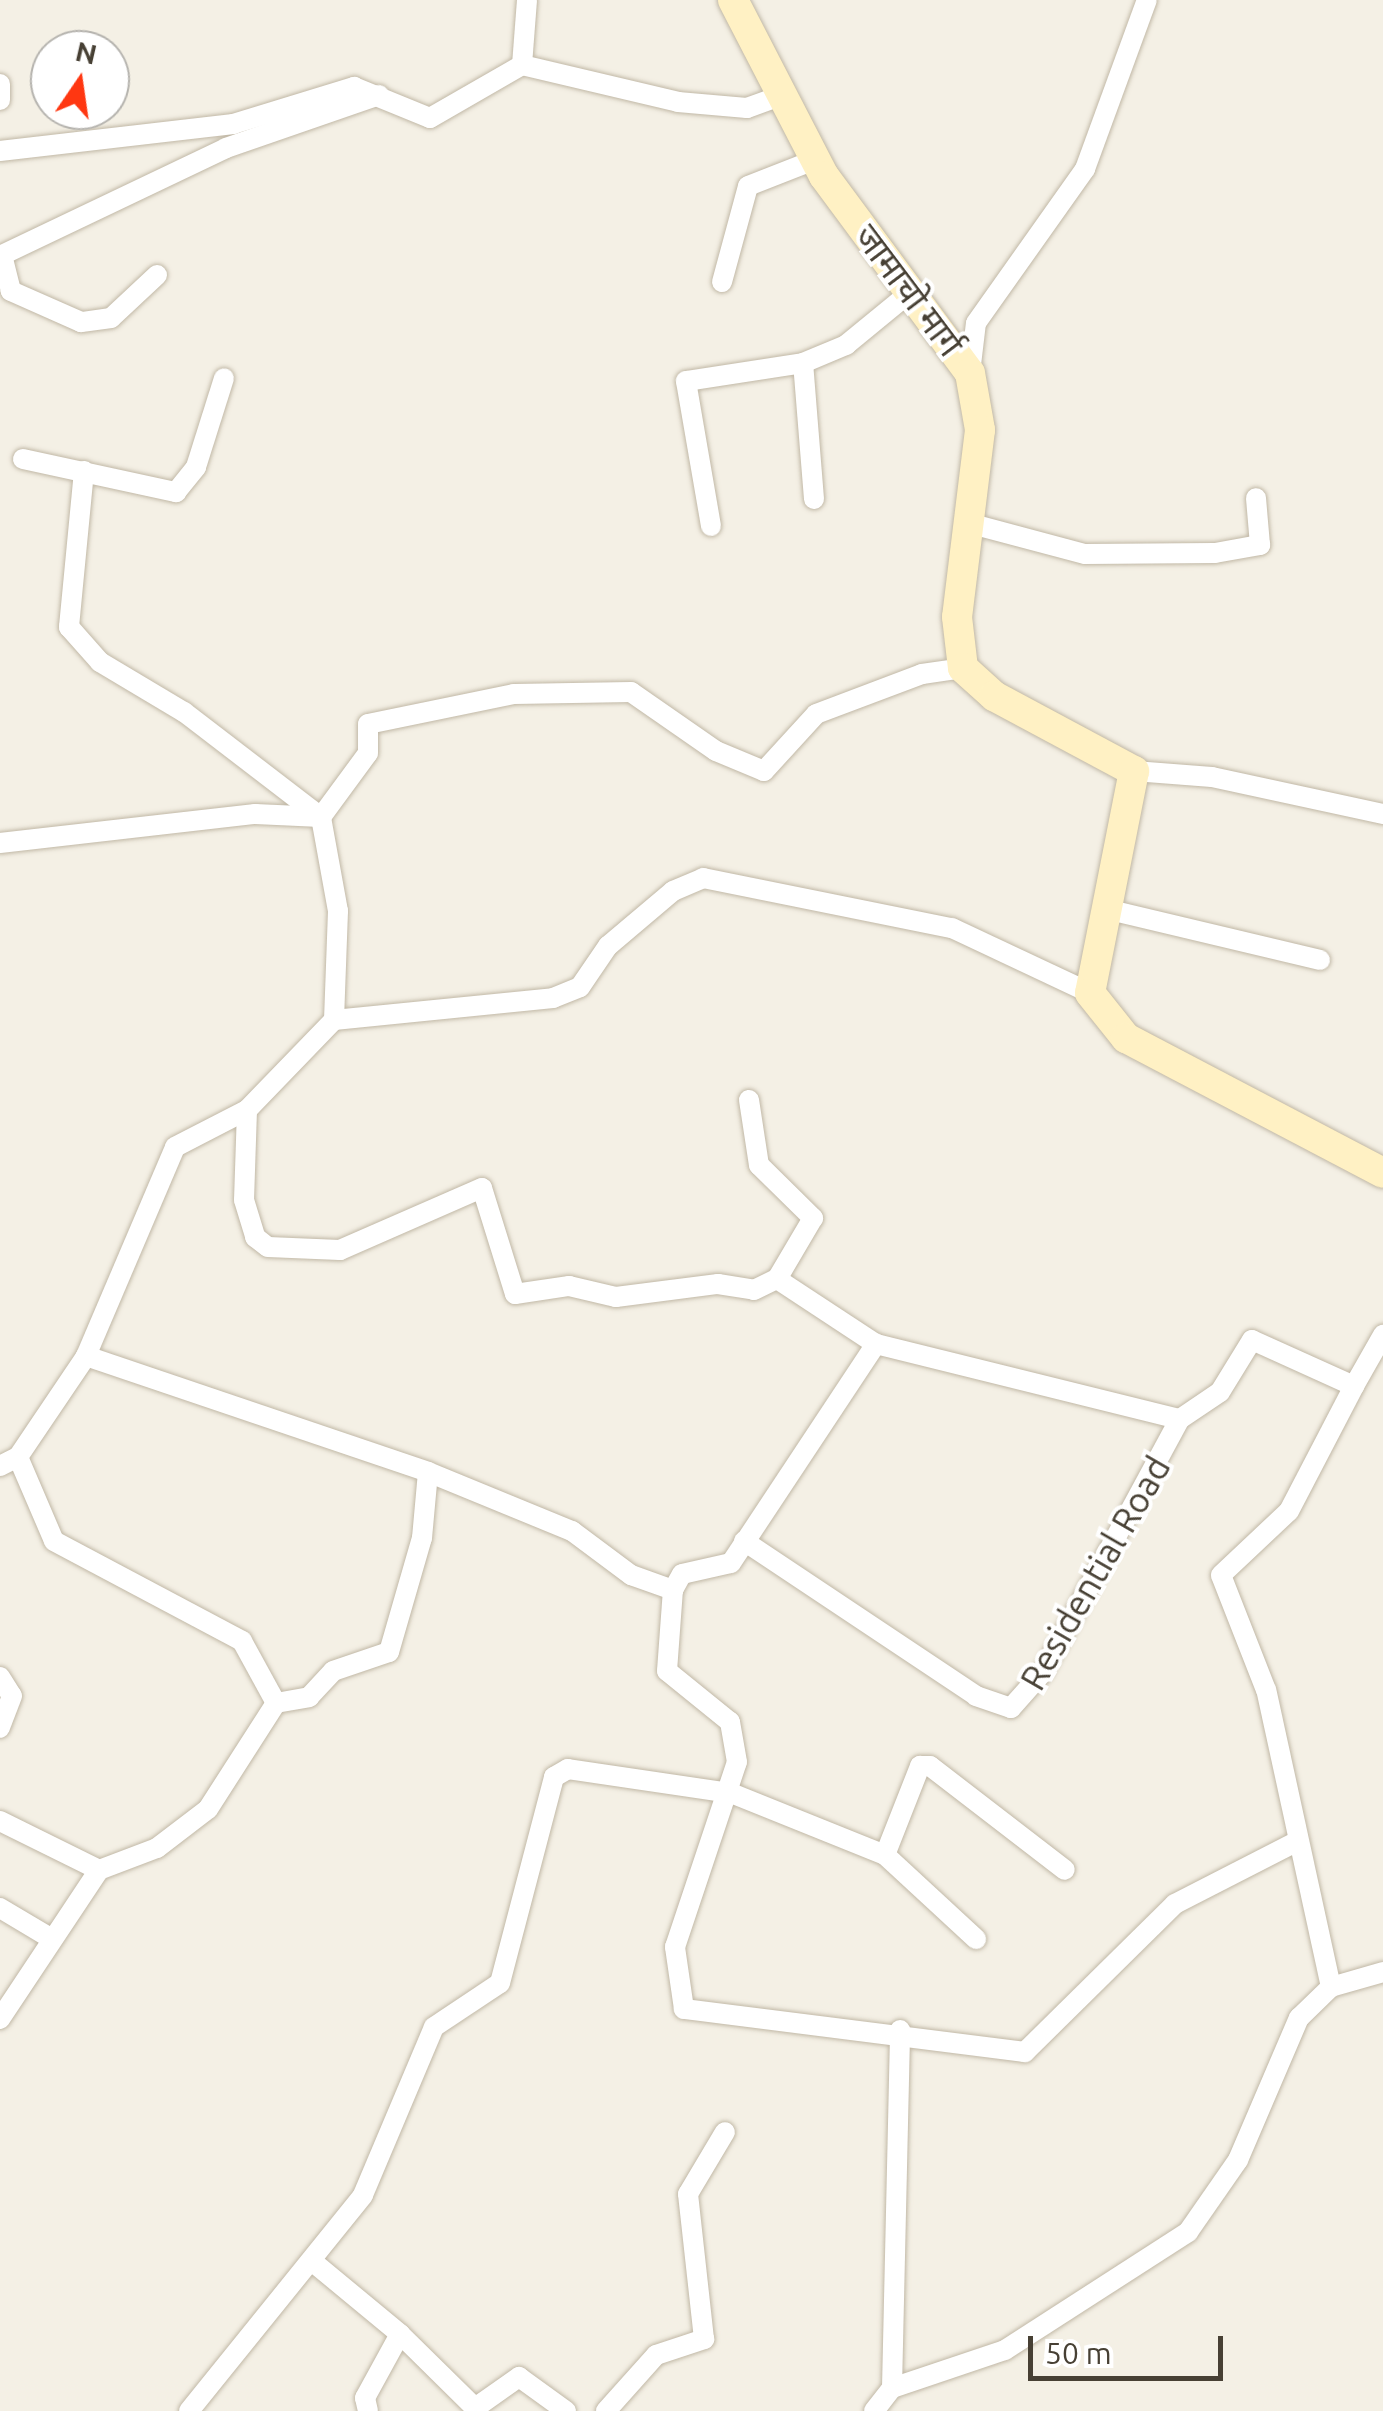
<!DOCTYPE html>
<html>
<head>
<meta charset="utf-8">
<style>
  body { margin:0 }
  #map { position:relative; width:1383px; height:2411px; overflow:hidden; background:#f4f0e5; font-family:Ubuntu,"Noto Sans Devanagari",sans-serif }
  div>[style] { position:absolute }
  .roads { filter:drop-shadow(0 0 2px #c1b8a6) drop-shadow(0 0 2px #c1b8a6) }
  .street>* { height:20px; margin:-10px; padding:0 10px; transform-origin:10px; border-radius:10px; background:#fff }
  .secondary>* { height:30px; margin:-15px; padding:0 15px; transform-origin:15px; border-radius:15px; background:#fff1c4 }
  span { translate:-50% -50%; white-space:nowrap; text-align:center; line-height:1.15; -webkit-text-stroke:8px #fff; paint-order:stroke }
  .street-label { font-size:35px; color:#474034 }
  .north { position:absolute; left:30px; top:30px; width:100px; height:100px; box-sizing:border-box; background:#fff; border:2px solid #b5b3ae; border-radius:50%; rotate:13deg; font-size:28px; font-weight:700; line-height:40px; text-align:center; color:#474034 }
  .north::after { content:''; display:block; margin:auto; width:35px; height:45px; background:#ff3711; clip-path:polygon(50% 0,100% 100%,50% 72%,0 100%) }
  .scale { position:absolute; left:1028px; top:2336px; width:195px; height:45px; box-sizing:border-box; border:5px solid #474034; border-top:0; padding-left:12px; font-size:30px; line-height:35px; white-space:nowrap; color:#474034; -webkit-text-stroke:8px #fff; paint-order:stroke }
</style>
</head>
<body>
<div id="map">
  <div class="roads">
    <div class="street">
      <div style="left:522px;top:65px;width:65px;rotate:-85.6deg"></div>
      <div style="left:0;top:84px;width:16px;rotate:90deg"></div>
      <div style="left:0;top:151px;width:235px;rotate:-6.6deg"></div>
      <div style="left:233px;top:124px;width:127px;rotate:-17deg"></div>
      <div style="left:354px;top:87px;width:82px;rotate:22.2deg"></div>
      <div style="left:430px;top:118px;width:106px;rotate:-29.9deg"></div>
      <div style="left:522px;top:65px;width:160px;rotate:13.3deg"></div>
      <div style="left:678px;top:102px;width:69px;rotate:5deg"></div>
      <div style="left:747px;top:108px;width:37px;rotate:-20deg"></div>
      <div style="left:157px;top:275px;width:63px;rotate:136.9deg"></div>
      <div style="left:111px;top:318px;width:30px;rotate:172deg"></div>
      <div style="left:81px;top:322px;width:77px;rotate:-156.1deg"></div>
      <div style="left:11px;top:291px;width:37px;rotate:-104deg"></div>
      <div style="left:2px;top:255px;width:248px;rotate:-25.5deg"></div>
      <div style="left:226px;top:148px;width:162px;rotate:-19.1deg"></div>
      <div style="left:722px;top:282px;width:99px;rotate:-74.8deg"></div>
      <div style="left:748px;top:186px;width:74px;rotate:-21.4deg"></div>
      <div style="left:970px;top:373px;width:50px;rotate:-83.2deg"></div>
      <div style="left:976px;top:323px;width:189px;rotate:-54.7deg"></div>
      <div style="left:1085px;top:169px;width:180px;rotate:-69.9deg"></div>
      <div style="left:23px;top:459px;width:157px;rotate:12.2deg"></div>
      <div style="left:176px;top:492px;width:32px;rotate:-51deg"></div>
      <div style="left:196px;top:467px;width:93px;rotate:-72.5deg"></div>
      <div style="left:84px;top:471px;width:157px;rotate:95.5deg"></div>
      <div style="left:69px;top:627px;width:47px;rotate:48.5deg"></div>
      <div style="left:100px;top:662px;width:98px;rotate:30.8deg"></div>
      <div style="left:184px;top:712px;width:173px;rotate:37.5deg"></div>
      <div style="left:814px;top:499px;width:136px;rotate:-94.6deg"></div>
      <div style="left:803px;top:363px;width:47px;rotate:-22.7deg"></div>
      <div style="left:846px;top:345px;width:80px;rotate:-39.4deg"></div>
      <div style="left:972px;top:524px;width:117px;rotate:14.9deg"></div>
      <div style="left:1085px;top:554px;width:130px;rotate:-0.4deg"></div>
      <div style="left:1215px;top:553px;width:46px;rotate:-10.1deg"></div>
      <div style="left:1260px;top:545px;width:47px;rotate:-94.9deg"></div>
      <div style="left:711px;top:526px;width:147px;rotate:-99.8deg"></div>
      <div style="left:686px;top:381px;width:118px;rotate:-8.7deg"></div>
      <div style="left:1134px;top:771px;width:78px;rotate:4.4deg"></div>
      <div style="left:1212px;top:777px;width:175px;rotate:12.2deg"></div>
      <div style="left:0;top:843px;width:257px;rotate:-6.5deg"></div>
      <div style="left:255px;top:814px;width:66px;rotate:2.6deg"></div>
      <div style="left:1106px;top:909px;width:220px;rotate:13.4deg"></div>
      <div style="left:334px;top:1020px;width:220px;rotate:-5.7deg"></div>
      <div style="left:553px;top:998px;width:29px;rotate:-22deg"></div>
      <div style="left:580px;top:987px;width:50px;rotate:-55.7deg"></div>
      <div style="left:608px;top:946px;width:85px;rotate:-40.2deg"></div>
      <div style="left:673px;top:891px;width:33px;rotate:-23deg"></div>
      <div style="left:703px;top:878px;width:254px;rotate:11.4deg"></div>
      <div style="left:952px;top:928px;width:153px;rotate:25.2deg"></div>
      <div style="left:749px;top:1100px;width:66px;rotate:81.3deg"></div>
      <div style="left:759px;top:1165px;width:76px;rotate:44.5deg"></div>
      <div style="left:813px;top:1218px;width:71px;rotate:120.5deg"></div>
      <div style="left:247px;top:1110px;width:90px;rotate:91.9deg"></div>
      <div style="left:244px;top:1200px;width:39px;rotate:73deg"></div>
      <div style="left:255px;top:1237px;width:16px;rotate:38deg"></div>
      <div style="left:268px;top:1247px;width:72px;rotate:2.4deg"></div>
      <div style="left:340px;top:1250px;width:155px;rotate:-23.6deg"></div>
      <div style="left:482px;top:1188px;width:111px;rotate:72.7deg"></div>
      <div style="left:515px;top:1294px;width:55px;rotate:-8.4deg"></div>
      <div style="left:569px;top:1286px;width:48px;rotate:13.2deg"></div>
      <div style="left:616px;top:1297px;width:103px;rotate:-7.3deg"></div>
      <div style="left:718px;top:1284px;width:36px;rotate:9deg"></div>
      <div style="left:754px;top:1290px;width:25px;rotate:-26deg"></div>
      <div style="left:777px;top:1279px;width:118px;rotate:33.3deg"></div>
      <div style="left:86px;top:1356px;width:361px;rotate:18.7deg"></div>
      <div style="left:428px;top:1472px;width:156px;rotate:22.3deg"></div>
      <div style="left:572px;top:1531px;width:74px;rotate:36.7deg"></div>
      <div style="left:631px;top:1575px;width:45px;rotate:19.7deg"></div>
      <div style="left:18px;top:1457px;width:91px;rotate:66.8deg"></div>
      <div style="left:54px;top:1541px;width:213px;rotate:28deg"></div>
      <div style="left:242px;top:1641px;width:71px;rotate:61.3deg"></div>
      <div style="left:0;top:1466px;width:20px;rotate:-27deg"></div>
      <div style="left:18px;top:1457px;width:122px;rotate:-56deg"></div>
      <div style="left:86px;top:1356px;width:227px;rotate:-66.9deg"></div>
      <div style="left:175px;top:1147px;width:81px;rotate:-27.2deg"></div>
      <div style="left:247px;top:1110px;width:125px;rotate:-46deg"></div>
      <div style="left:334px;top:1020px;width:109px;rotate:-87.9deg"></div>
      <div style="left:338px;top:911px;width:96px;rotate:-100.3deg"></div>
      <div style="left:321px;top:817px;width:79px;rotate:-53.7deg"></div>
      <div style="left:368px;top:753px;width:29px;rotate:-90deg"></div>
      <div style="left:368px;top:724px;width:149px;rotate:-11.6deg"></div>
      <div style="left:514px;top:694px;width:117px;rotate:-1deg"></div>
      <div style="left:631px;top:692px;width:103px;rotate:34.8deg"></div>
      <div style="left:716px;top:751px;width:52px;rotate:22.6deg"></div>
      <div style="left:764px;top:771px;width:77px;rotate:-47.6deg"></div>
      <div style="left:816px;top:714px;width:113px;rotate:-20.7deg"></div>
      <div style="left:922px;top:674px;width:41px;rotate:-8.3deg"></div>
      <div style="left:744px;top:1541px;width:279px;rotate:33.7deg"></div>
      <div style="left:976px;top:1696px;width:37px;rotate:19deg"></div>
      <div style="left:1011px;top:1708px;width:48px;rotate:-48.4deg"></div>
      <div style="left:1043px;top:1672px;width:288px;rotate:-61.6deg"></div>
      <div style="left:0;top:1677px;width:22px;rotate:58deg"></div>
      <div style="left:12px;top:1696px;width:34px;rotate:111deg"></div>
      <div style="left:0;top:1821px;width:110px;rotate:26.3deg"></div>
      <div style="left:1294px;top:1843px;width:134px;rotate:152.9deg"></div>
      <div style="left:1175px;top:1904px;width:211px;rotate:135.4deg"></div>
      <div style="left:1025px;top:2052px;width:344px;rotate:-172.8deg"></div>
      <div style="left:684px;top:2009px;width:63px;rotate:-98.3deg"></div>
      <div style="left:675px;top:1947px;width:195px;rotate:-71.5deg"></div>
      <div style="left:737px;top:1762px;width:41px;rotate:-99.9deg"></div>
      <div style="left:730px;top:1722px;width:81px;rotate:-141deg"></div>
      <div style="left:667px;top:1671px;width:81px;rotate:-85.8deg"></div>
      <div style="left:673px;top:1590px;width:18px;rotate:-61deg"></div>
      <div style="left:682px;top:1574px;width:50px;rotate:-12.7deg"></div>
      <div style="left:731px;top:1563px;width:263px;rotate:-56.5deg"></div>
      <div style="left:876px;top:1344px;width:313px;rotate:13.9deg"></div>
      <div style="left:1180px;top:1419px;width:48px;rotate:-34deg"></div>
      <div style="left:1220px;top:1392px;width:61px;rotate:-58.4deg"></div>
      <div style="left:1252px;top:1340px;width:112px;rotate:24.3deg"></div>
      <div style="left:1354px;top:1386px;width:59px;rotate:-60.4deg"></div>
      <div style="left:885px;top:1855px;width:124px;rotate:42.7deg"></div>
      <div style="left:0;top:1908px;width:55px;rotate:30.8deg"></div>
      <div style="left:1331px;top:1987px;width:304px;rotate:-102.3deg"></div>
      <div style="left:1266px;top:1690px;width:123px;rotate:-111.4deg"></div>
      <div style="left:1221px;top:1575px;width:93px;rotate:-43.3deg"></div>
      <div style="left:1289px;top:1511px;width:141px;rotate:-62.5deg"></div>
      <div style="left:0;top:2019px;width:179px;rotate:-56.4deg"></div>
      <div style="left:99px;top:1870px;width:62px;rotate:-20.8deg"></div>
      <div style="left:157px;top:1848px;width:64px;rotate:-37.4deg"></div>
      <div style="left:208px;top:1809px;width:126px;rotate:-57.3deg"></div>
      <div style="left:276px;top:1703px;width:34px;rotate:-10deg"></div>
      <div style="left:309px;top:1697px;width:35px;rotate:-47deg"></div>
      <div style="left:333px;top:1671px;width:59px;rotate:-18.7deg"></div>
      <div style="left:389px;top:1652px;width:119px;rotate:-73.9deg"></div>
      <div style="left:422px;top:1538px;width:66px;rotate:-84.8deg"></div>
      <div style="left:313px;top:2262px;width:113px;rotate:39.6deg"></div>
      <div style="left:400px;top:2334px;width:73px;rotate:118.7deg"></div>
      <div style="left:365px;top:2398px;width:13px;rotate:77deg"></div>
      <div style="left:400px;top:2334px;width:105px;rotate:44.6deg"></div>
      <div style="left:475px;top:2408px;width:54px;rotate:-35.2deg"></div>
      <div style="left:519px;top:2377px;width:58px;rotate:35.9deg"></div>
      <div style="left:892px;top:2388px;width:358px;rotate:-88.7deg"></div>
      <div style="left:189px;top:2411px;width:277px;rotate:-51.1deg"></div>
      <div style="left:363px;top:2195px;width:182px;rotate:-67.1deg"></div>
      <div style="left:434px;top:2027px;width:79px;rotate:-33.7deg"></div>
      <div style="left:500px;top:1983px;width:213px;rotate:-75.3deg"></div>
      <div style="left:554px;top:1777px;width:16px;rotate:-30deg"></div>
      <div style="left:568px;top:1769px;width:165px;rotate:8.4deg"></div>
      <div style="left:731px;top:1793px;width:166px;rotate:21.9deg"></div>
      <div style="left:885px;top:1855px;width:96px;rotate:-68.5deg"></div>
      <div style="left:920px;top:1766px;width:10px"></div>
      <div style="left:930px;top:1766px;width:170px;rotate:37.6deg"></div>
      <div style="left:606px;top:2411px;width:75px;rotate:-48.2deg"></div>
      <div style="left:656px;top:2355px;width:51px;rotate:-18.4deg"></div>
      <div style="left:704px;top:2339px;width:146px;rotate:-96.3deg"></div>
      <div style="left:688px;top:2194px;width:72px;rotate:-59.2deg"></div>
      <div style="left:874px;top:2411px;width:29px;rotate:-52deg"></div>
      <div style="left:892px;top:2388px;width:119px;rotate:-18.6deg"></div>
      <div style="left:1005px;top:2350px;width:218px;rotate:-32.8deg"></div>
      <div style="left:1188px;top:2232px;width:88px;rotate:-55.2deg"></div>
      <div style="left:1238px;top:2160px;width:155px;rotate:-66.8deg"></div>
      <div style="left:1299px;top:2018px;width:45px;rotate:-44.1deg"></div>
      <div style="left:1331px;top:1987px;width:54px;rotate:-16.1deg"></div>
    </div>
    <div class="secondary">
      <div style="left:733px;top:0;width:198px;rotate:62.7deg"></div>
      <div style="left:824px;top:176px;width:245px;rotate:53.5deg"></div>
      <div style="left:970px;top:373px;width:58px;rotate:80deg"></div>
      <div style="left:980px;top:430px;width:188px;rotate:97deg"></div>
      <div style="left:957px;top:617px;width:51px;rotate:83.3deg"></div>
      <div style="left:963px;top:668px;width:42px;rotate:42.1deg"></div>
      <div style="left:994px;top:696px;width:159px;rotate:28.2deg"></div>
      <div style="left:1134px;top:771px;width:226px;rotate:101.2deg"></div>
      <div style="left:1090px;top:993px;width:58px;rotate:51.3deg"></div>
      <div style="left:1126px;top:1038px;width:290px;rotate:27.7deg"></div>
    </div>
  </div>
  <div class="street-label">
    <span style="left:909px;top:290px;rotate:53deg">जामाचो मार्ग</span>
    <span style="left:1095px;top:1573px;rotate:-60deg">Residential Road</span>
  </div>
  <div class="north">N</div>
  <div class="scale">50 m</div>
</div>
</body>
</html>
